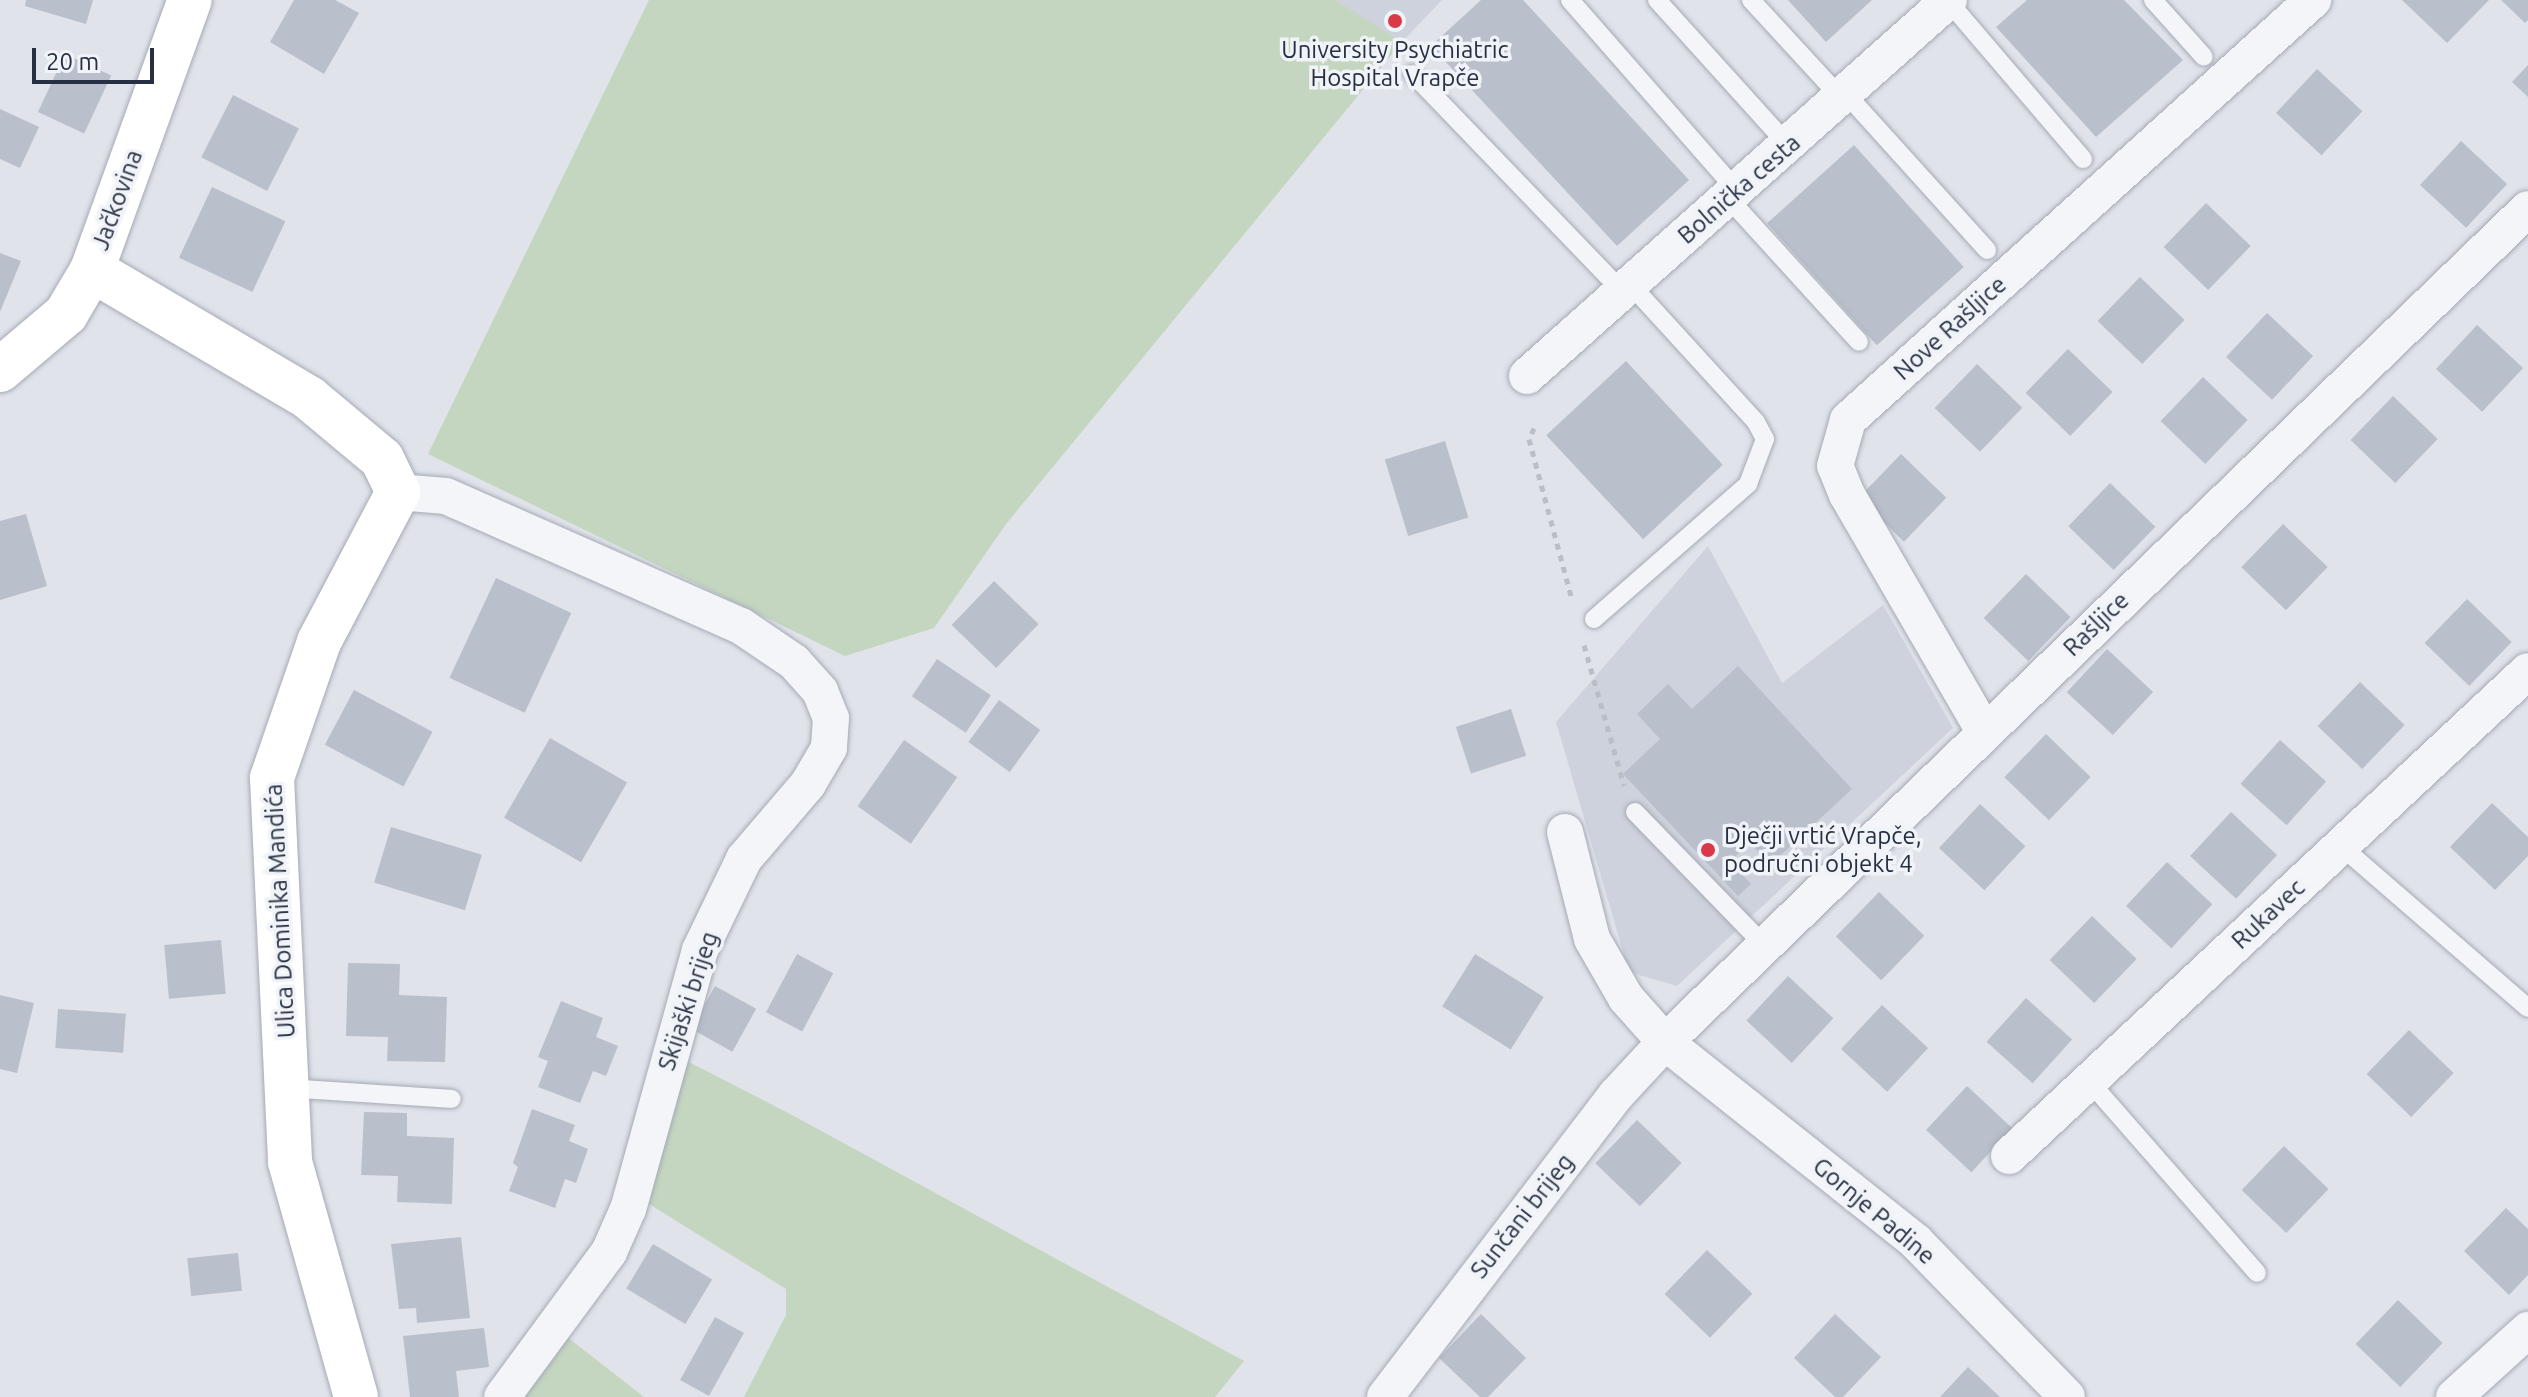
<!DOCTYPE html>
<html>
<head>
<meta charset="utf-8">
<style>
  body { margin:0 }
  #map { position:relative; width:2528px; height:1397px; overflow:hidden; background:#e0e3ea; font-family:Ubuntu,sans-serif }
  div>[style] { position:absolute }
  .built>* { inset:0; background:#ced2dc }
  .green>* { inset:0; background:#c4d5c0 }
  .building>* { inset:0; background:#b9bfcb; transform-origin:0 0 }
  .path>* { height:5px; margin-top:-2.5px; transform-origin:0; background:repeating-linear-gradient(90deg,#babec5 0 6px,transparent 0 12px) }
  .roads { filter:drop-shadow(0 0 2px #a5aab5) drop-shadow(0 0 2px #a5aab5) }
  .lane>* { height:18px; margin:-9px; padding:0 9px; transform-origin:9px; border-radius:9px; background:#f3f5f8 }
  .street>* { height:36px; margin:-18px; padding:0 18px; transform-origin:18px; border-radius:18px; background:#f3f5f8 }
  .secondary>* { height:44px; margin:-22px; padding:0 22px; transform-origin:22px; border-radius:22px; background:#fff }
  .dots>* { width:22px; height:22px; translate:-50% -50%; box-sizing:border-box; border:4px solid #f0f3f7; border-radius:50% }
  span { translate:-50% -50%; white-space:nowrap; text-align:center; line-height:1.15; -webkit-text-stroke:7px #f0f3f7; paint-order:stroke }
  .poi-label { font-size:24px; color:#273043 }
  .left { translate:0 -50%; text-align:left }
  .street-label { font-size:24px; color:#273043 }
  .scale { position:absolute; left:32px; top:48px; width:122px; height:36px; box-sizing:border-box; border:4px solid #273043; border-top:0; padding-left:10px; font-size:24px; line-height:28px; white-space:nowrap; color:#273043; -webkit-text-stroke:6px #f0f3f7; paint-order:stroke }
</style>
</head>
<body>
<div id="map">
  <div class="built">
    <div style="clip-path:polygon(1333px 0,1442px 0,1402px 42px)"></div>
    <div style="clip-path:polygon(1708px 546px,1782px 683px,1883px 605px,1953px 728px,1677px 986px,1629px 972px,1556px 722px)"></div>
  </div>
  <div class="green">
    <div style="clip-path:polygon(649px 0,1335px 0,1402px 42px,1006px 524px,934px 628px,845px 656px,428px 454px)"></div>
    <div style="clip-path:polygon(683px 1059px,792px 1115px,1244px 1361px,1215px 1397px,744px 1397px,786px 1315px,786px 1289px,649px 1204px)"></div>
    <div style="clip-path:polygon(562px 1333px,644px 1397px,518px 1397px)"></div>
  </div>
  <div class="building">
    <div style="clip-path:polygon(26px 0,93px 0,86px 24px,25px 6px)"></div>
    <div style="clip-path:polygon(294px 0,335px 0,359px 13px,324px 74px,270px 42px)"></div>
    <div style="clip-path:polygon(1481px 0,1523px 0,1689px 180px,1617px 246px,1431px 46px)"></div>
    <div style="clip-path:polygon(1788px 0,1872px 0,1826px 42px)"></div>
    <div style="clip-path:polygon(2027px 0,2124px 0,2183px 60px,2096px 137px,1996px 27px)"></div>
    <div style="clip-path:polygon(2402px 0,2489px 0,2447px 43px)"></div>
    <div style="clip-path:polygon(2501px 0,2528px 0,2528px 20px,2525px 23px)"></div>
    <div style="left:65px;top:54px;width:51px;height:64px;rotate:25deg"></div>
    <div style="clip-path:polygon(2528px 65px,2528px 97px,2512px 82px)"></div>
    <div style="left:2317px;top:69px;width:62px;height:60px;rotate:43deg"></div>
    <div style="left:233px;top:95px;width:74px;height:70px;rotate:27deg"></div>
    <div style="clip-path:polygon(0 109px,39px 127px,20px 168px,0 159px)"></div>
    <div style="left:2461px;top:141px;width:63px;height:60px;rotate:43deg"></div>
    <div style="left:1854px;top:145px;width:164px;height:117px;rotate:48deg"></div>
    <div style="left:212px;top:187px;width:81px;height:78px;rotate:25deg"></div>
    <div style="left:2206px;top:203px;width:62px;height:61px;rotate:44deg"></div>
    <div style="clip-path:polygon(0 253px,21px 261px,0 312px)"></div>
    <div style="left:2140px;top:277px;width:62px;height:61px;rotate:44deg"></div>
    <div style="left:2267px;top:313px;width:63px;height:60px;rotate:43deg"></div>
    <div style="left:2477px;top:325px;width:63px;height:60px;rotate:43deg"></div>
    <div style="left:2068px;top:349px;width:62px;height:61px;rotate:44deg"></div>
    <div style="left:1626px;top:361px;width:142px;height:109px;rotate:47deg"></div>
    <div style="left:1977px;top:364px;width:63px;height:61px;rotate:44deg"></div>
    <div style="left:2203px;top:377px;width:62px;height:61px;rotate:44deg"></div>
    <div style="left:2393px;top:396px;width:62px;height:61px;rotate:44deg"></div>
    <div style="left:1445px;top:441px;width:80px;height:63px;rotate:73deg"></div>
    <div style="left:1901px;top:454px;width:63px;height:61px;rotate:44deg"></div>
    <div style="left:2110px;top:483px;width:63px;height:60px;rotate:44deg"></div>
    <div style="clip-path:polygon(26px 514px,47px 586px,0 600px,0 521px)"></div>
    <div style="left:2283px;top:524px;width:62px;height:60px;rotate:44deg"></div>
    <div style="left:2026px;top:574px;width:62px;height:61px;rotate:44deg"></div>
    <div style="left:496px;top:578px;width:83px;height:110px;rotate:25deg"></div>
    <div style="left:994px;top:581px;width:62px;height:61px;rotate:44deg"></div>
    <div style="left:2467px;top:599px;width:62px;height:61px;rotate:44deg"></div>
    <div style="left:2107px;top:649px;width:63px;height:59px;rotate:43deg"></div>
    <div style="left:937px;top:659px;width:65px;height:45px;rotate:34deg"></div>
    <div style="clip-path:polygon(1738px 666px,1852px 789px,1770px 865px,1750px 843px,1730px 861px,1751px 884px,1738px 896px,1623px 774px,1660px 739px,1637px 714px,1668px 684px,1692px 709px)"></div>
    <div style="left:2360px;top:682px;width:62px;height:61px;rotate:44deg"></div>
    <div style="left:354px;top:690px;width:89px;height:62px;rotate:28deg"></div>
    <div style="left:999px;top:700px;width:51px;height:52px;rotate:36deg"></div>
    <div style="left:1511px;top:709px;width:49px;height:58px;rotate:72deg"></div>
    <div style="left:2046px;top:734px;width:62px;height:60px;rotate:44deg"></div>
    <div style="left:550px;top:738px;width:89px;height:92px;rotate:30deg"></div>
    <div style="left:904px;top:740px;width:65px;height:81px;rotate:35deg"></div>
    <div style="left:2280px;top:740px;width:62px;height:59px;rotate:42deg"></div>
    <div style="clip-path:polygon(2492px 803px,2528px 837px,2528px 856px,2495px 890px,2450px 847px)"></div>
    <div style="left:1980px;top:804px;width:62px;height:60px;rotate:43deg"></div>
    <div style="left:2231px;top:812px;width:63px;height:60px;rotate:43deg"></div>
    <div style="left:391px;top:827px;width:95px;height:58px;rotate:17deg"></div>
    <div style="left:2167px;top:862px;width:62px;height:60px;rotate:43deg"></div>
    <div style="left:1879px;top:892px;width:63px;height:62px;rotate:44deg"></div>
    <div style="left:2092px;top:916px;width:62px;height:61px;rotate:44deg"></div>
    <div style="left:221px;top:940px;width:54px;height:57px;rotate:85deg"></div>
    <div style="left:797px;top:954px;width:41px;height:66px;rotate:28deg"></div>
    <div style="left:1475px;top:954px;width:81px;height:62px;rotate:32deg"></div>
    <div style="clip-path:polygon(348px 963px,400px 964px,399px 995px,447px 997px,445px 1062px,387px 1061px,388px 1037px,346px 1036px)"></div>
    <div style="left:1788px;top:976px;width:62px;height:61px;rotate:43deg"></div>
    <div style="left:715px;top:986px;width:47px;height:49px;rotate:29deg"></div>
    <div style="clip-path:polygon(0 995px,34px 1003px,17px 1073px,0 1069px)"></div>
    <div style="left:2026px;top:998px;width:62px;height:59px;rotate:42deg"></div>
    <div style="clip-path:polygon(561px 1001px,603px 1018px,596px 1037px,618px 1046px,606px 1076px,593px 1071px,580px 1103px,538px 1087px,548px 1061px,538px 1057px)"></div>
    <div style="left:1882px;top:1005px;width:63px;height:60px;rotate:43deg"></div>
    <div style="left:58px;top:1009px;width:68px;height:39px;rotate:4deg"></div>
    <div style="left:2409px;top:1030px;width:62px;height:61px;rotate:44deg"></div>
    <div style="left:1967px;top:1086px;width:62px;height:60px;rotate:43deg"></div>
    <div style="clip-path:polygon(532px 1109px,575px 1125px,569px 1141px,588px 1149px,576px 1183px,565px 1179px,555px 1208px,509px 1191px,518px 1167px,513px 1163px)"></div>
    <div style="clip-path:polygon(364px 1112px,407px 1113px,407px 1136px,454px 1138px,452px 1204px,397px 1202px,398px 1176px,361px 1175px)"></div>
    <div style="left:1637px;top:1120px;width:62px;height:60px;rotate:44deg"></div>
    <div style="left:2284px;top:1146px;width:62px;height:61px;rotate:44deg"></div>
    <div style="clip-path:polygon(2506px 1208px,2528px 1229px,2528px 1275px,2509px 1295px,2464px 1251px)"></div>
    <div style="clip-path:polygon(461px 1237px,470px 1318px,417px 1323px,416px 1308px,399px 1309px,391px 1244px)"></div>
    <div style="left:653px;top:1244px;width:69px;height:52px;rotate:31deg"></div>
    <div style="left:1707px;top:1250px;width:63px;height:61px;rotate:44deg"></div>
    <div style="left:238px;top:1253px;width:38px;height:51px;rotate:84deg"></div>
    <div style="left:2398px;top:1300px;width:62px;height:61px;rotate:44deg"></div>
    <div style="clip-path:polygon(1481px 1314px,1526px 1358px,1488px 1397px,1480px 1397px,1439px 1358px)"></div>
    <div style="clip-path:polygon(1835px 1314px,1881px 1357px,1843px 1397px,1835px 1397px,1794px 1358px)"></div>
    <div style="left:715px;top:1317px;width:33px;height:72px;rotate:29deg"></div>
    <div style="clip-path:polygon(484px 1328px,489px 1367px,456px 1371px,459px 1397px,410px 1397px,403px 1336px)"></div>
    <div style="clip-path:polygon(1968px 1367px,2000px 1397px,1940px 1397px)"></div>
  </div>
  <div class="path">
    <div style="left:1534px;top:428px;width:12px;rotate:114deg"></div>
    <div style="left:1529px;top:439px;width:167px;rotate:75deg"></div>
    <div style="left:1584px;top:645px;width:146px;rotate:74.1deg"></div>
  </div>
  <div class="roads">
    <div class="lane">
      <div style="left:1570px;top:0;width:254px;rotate:48.8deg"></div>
      <div style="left:1657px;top:0;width:197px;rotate:47.9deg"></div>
      <div style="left:1751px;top:0;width:134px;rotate:47.4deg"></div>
      <div style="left:2153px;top:0;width:76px;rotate:48.2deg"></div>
      <div style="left:1948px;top:1px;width:208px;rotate:49.5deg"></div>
      <div style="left:1413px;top:74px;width:303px;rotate:46.1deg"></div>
      <div style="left:1847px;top:95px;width:209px;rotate:47.9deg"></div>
      <div style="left:1729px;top:199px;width:193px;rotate:47.7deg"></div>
      <div style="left:1594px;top:619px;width:205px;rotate:-41.2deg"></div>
      <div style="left:1748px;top:484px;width:48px;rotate:-69.3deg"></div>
      <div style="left:1765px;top:439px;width:19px;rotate:-118deg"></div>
      <div style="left:1756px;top:422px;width:185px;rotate:-132.4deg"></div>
      <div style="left:1635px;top:812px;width:185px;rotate:45.9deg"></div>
      <div style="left:2341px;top:846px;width:247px;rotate:40.9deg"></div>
      <div style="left:2089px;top:1081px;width:255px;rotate:48.8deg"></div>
      <div style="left:288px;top:1088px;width:164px;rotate:3.8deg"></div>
    </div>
    <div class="street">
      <div style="left:1527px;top:376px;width:565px;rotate:-41.7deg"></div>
      <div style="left:398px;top:492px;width:48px;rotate:4.8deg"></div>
      <div style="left:446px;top:496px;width:322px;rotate:23.8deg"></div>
      <div style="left:741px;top:626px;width:64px;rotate:34.2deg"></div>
      <div style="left:794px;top:662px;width:39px;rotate:48deg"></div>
      <div style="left:820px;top:691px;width:29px;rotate:68deg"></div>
      <div style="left:831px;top:718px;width:30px;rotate:94deg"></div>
      <div style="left:829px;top:748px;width:42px;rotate:120.3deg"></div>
      <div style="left:808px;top:784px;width:99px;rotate:130.5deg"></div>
      <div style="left:744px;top:859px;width:101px;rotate:115.8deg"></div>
      <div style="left:700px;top:950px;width:269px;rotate:105.5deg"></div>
      <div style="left:628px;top:1209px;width:47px;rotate:113.8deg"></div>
      <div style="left:609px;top:1252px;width:180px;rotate:126.4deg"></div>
      <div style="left:1984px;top:731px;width:273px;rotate:-120.1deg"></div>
      <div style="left:1847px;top:495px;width:31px;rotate:-112deg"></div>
      <div style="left:1835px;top:466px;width:48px;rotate:-74.2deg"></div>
      <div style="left:1848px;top:420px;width:627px;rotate:-42.09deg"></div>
      <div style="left:1565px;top:832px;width:110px;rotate:75.8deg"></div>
      <div style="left:1592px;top:939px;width:68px;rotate:60deg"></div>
      <div style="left:1626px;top:998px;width:59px;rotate:48.4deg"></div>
      <div style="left:1665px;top:1042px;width:321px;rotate:38.5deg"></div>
      <div style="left:1916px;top:1242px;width:216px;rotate:45.7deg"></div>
      <div style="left:2009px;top:1156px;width:710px;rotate:-43.06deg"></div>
      <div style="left:1385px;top:1397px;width:380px;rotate:-52.6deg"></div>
      <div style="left:1616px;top:1095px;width:72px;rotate:-47.2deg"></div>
      <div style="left:1665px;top:1042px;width:1199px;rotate:-43.99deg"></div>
      <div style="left:2454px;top:1397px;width:100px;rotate:-42.2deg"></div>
    </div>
    <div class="secondary">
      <div style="left:92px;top:270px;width:252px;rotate:30.5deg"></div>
      <div style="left:309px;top:398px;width:95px;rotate:39.9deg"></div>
      <div style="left:382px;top:459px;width:37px;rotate:64deg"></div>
      <div style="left:398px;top:492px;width:170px;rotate:117.8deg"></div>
      <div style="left:319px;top:642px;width:144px;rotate:109.1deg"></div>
      <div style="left:272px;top:778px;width:384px;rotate:87.3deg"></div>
      <div style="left:290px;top:1162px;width:244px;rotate:74.3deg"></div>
      <div style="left:0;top:370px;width:87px;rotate:-40.3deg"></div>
      <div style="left:66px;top:314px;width:51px;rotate:-59.4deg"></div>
      <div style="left:92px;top:270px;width:287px;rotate:-70.1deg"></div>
    </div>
  </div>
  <div class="dots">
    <div style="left:1395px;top:21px;background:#db394a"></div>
    <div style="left:1708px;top:850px;background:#db394a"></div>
  </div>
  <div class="poi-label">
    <span style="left:1395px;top:64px">University Psychiatric<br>Hospital Vrapče</span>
    <span class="left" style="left:1724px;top:850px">Dječji vrtić Vrapče,<br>područni objekt 4</span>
  </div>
  <div class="street-label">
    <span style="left:1739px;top:189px;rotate:-41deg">Bolnička cesta</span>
    <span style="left:117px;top:200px;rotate:-70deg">Jačkovina</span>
    <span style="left:1950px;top:328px;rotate:-42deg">Nove Rašljice</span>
    <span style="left:2096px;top:624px;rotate:-44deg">Rašljice</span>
    <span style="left:280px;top:911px;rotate:-93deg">Ulica Dominika Mandića</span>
    <span style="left:2268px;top:914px;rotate:-43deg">Rukavec</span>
    <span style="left:688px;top:1001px;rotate:-72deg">Skijaški brijeg</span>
    <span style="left:1874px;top:1211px;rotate:40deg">Gornje Padine</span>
    <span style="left:1522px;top:1216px;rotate:-52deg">Sunčani brijeg</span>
  </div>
  <div class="scale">20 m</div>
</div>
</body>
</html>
